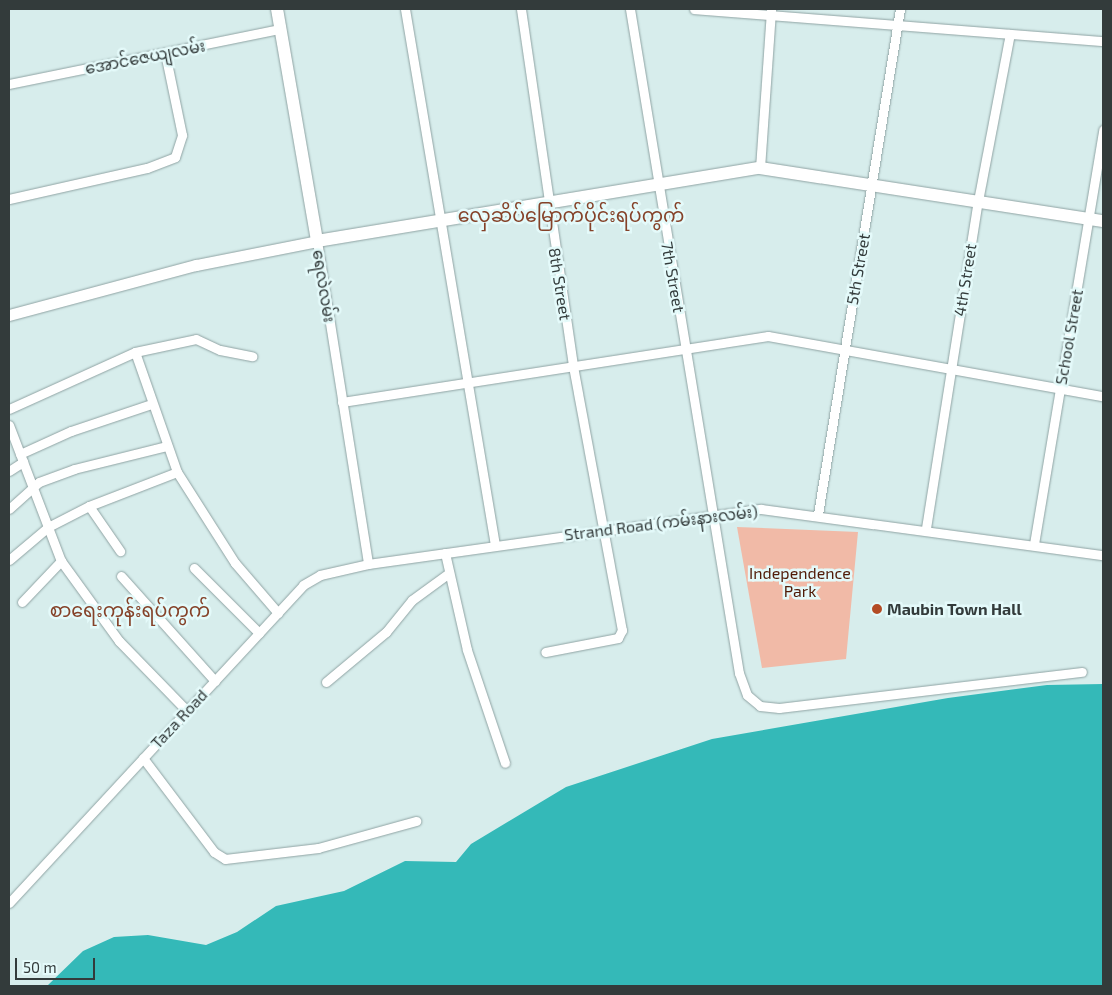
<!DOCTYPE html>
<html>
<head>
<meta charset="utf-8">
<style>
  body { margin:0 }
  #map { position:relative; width:1112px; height:995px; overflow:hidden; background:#d7edec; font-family:"Exo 2","Noto Sans Myanmar",sans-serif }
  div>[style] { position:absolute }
  .green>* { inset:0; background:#f1baa7 }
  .water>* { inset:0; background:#34b9b8 }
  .ferry>* { height:1px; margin-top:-0.5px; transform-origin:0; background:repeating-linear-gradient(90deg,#003d3d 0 6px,transparent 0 11px) }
  .roads { filter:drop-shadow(0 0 1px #8fa3a3) drop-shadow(0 0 1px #8fa3a3) }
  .minor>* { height:9px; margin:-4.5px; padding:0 4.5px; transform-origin:4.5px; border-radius:4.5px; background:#fff }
  .tertiary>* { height:11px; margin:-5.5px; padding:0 5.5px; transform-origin:5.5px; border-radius:5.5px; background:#fff }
  .secondary>* { height:12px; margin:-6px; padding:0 6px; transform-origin:6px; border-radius:6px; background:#fff }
  .dots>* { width:14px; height:14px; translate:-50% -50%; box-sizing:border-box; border:2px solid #e4fafa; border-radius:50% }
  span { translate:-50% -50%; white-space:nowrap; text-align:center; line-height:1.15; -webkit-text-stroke:5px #e4fafa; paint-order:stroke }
  .street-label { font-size:16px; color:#333b3b }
  .park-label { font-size:16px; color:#501b07 }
  .poi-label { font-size:16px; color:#333b3b; font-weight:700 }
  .left { translate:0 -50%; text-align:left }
  .quarter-label { font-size:19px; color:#854229 }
  .frame { position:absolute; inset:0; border:10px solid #333b3b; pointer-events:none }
  .scale { position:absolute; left:15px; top:958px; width:80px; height:22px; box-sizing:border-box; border:2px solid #333b3b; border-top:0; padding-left:6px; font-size:15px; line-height:18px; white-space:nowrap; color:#333b3b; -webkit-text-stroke:4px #e4fafa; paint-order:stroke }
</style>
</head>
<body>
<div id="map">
  <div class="green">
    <div style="clip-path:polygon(737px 527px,858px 532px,846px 659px,762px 668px)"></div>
  </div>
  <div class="water">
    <div style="clip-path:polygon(1103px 684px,1103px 986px,47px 986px,83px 951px,114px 937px,148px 935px,206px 945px,237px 932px,276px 906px,344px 891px,405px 861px,456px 862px,471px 844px,566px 787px,712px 739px,948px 698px,1047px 685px)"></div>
  </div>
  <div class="ferry">
    <div style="left:1089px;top:986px;width:14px;rotate:-4deg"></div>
  </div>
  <div class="roads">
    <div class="minor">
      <div style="left:405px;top:9px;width:544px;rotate:80.47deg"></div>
      <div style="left:521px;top:9px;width:361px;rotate:81.7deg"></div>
      <div style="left:573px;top:366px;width:269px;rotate:79.5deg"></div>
      <div style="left:622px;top:630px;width:9px;rotate:117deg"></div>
      <div style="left:618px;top:638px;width:74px;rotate:169.1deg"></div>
      <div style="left:630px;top:9px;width:673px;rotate:80.68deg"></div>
      <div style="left:739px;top:673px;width:23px;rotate:70deg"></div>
      <div style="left:747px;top:695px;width:17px;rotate:40deg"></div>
      <div style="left:760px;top:706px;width:19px;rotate:6deg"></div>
      <div style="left:779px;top:708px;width:305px;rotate:-6.8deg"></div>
      <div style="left:694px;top:9px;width:410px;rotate:4.5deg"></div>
      <div style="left:9px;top:84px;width:277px;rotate:-11.5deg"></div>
      <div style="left:760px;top:168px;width:159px;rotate:-86deg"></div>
      <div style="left:9px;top:199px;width:141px;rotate:-12.7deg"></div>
      <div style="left:147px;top:168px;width:30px;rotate:-21deg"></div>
      <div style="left:175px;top:157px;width:23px;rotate:-72deg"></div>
      <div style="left:182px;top:135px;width:84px;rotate:-101.7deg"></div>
      <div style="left:317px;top:241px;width:327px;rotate:81deg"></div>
      <div style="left:135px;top:352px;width:127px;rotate:70.7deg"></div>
      <div style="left:177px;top:472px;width:108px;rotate:57.5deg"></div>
      <div style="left:235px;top:563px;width:66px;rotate:49.3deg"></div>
      <div style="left:342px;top:402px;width:431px;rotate:-8.8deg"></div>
      <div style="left:768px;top:336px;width:340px;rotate:10.2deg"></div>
      <div style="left:9px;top:409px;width:138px;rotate:-24.3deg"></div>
      <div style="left:135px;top:352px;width:62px;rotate:-12deg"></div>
      <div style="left:196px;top:339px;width:26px;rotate:25deg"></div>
      <div style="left:220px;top:350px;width:33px;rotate:11deg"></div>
      <div style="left:9px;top:425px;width:146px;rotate:69.1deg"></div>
      <div style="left:61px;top:561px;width:99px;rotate:54.1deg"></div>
      <div style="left:119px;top:641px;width:98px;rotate:45.8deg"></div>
      <div style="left:20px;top:454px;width:56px;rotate:-24.3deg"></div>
      <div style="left:71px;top:431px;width:84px;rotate:-18.6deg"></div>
      <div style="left:9px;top:471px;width:17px;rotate:-33deg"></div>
      <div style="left:89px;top:506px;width:55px;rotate:55.4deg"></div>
      <div style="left:9px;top:509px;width:40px;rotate:-42deg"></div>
      <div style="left:39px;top:482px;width:37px;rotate:-20deg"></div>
      <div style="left:74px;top:469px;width:96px;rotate:-13.9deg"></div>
      <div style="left:818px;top:514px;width:512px;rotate:-80.78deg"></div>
      <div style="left:926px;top:528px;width:331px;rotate:-81deg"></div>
      <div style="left:978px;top:201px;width:170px;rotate:-79.2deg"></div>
      <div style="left:1034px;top:544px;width:420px;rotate:-80.5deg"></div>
      <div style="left:445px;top:553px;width:99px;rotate:77.2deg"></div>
      <div style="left:467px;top:650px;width:119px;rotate:71.4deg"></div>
      <div style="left:9px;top:560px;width:51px;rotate:-40.2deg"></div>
      <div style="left:48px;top:527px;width:46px;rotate:-27.1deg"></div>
      <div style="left:89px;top:506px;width:94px;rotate:-21.1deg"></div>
      <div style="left:194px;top:568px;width:92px;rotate:45deg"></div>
      <div style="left:121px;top:576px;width:141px;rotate:48.2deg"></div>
      <div style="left:22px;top:602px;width:57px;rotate:-46.4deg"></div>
      <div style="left:326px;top:682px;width:78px;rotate:-39.8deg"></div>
      <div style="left:386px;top:632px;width:41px;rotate:-50.9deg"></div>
      <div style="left:412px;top:600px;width:46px;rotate:-36.1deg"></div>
      <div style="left:143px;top:758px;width:118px;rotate:52.9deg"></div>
      <div style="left:214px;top:852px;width:13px;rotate:32deg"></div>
      <div style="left:225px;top:859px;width:94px;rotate:-6.7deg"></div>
      <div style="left:318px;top:848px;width:102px;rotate:-15.4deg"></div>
      <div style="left:9px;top:903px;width:433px;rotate:-47.2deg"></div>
      <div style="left:303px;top:585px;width:20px;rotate:-30deg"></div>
      <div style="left:320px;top:575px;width:49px;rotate:-12.9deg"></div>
      <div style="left:368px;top:564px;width:397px;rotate:-8deg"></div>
      <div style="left:761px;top:509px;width:345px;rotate:7.7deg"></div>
    </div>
    <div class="tertiary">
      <div style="left:9px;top:315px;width:194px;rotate:-15deg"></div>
      <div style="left:196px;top:265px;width:123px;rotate:-11.2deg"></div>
    </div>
    <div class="secondary">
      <div style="left:277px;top:9px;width:235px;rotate:80.2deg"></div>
      <div style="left:317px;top:241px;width:449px;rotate:-9.4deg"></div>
      <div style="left:760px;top:168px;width:347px;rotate:8.8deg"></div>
    </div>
  </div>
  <div class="dots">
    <div style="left:877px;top:609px;background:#b34c25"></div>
  </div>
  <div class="street-label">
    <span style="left:145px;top:57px;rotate:-11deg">အောင်ဇေယျလမ်း</span>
    <span style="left:858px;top:269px;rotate:-80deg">5th Street</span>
    <span style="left:673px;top:277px;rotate:80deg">7th Street</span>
    <span style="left:965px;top:280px;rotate:-81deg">4th Street</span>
    <span style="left:560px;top:284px;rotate:81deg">8th Street</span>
    <span style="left:324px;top:286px;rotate:81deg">ရေလဲလမ်း</span>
    <span style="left:1069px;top:337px;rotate:-80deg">School Street</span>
    <span style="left:661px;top:523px;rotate:-7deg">Strand Road (ကမ်းနားလမ်း)</span>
    <span style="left:179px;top:719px;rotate:-47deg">Taza Road</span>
  </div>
  <div class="park-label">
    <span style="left:800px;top:582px">Independence<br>Park</span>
  </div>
  <div class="poi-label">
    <span class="left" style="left:887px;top:609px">Maubin Town Hall</span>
  </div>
  <div class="quarter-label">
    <span style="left:571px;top:215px">လှေဆိပ်မြောက်ပိုင်းရပ်ကွက်</span>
    <span style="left:130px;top:610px">စာရေးကုန်းရပ်ကွက်</span>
  </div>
  <div class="frame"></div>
  <div class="scale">50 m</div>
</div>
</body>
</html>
